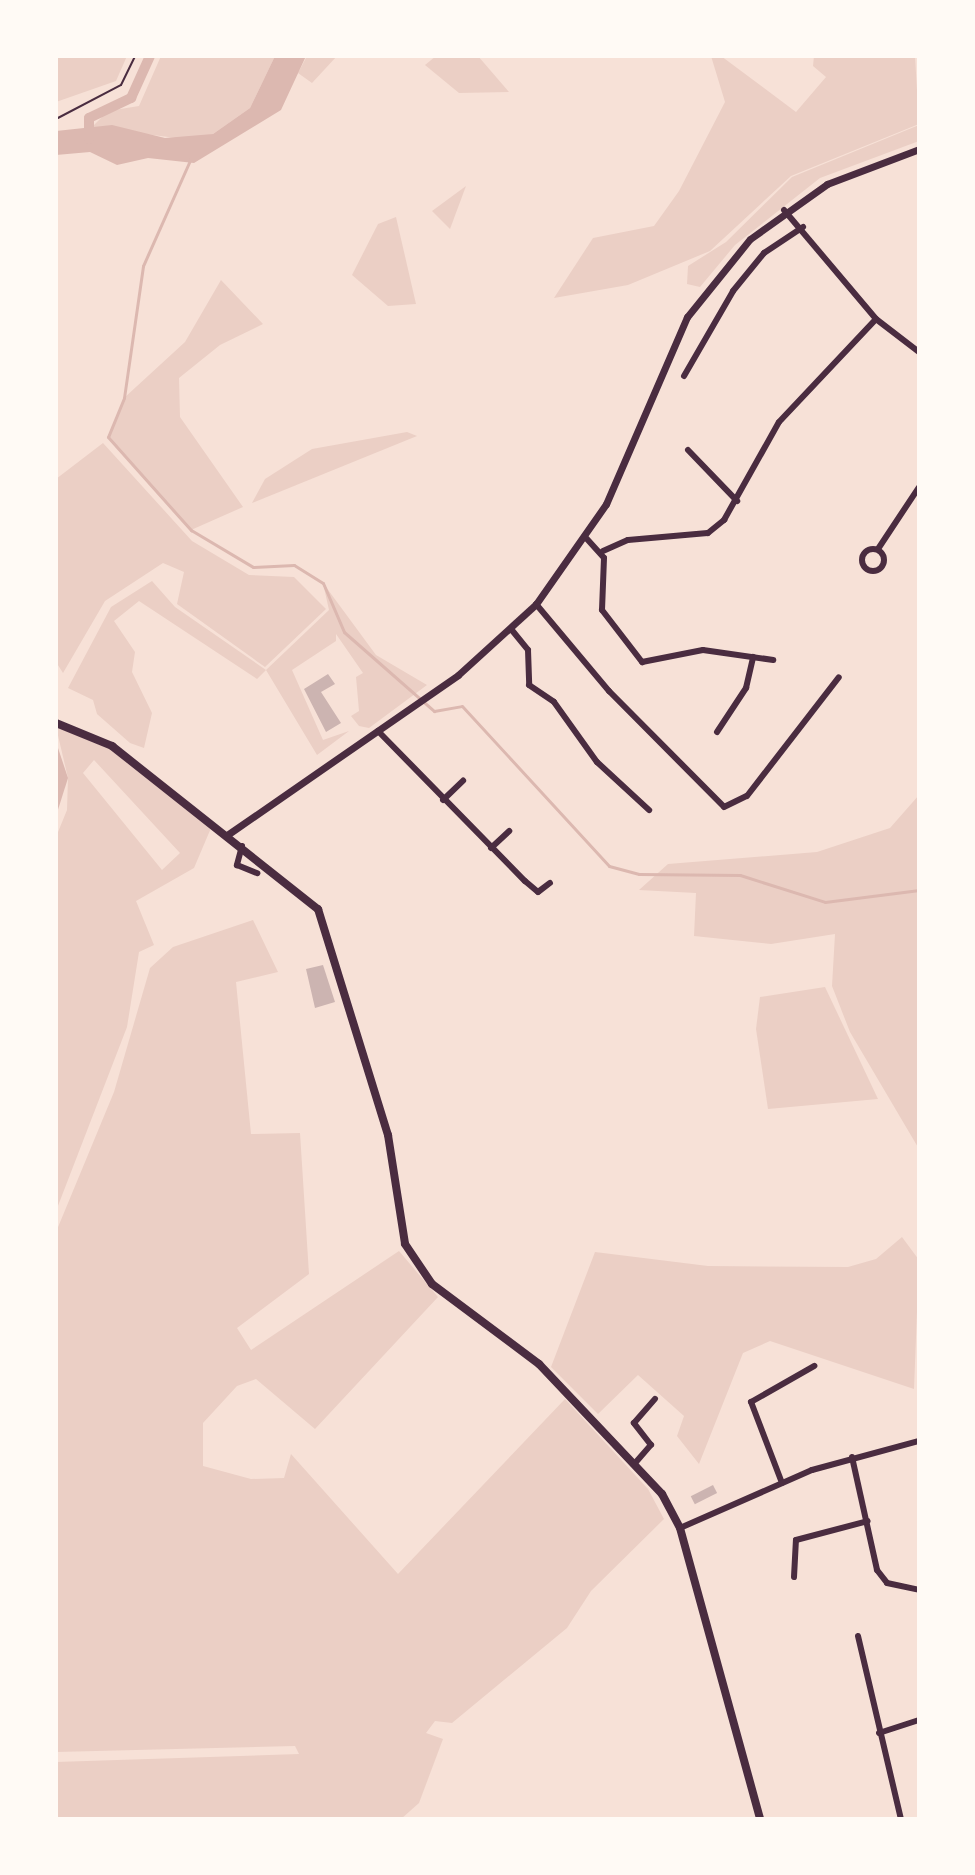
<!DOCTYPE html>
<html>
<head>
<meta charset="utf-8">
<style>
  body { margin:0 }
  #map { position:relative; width:975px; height:1875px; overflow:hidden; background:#f7e1d7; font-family:"DejaVu Sans",sans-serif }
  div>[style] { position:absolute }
  .green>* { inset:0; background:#ebcfc5 }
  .water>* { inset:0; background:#dcb8b0 }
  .stream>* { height:3px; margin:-1.5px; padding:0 1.5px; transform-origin:1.5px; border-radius:1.5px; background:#dcb8b0 }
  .canal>* { height:10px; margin:-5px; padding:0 5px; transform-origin:5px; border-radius:5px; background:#dcb8b0 }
  .building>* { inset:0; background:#ccb4b1; transform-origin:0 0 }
  .path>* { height:2px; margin:-1px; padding:0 1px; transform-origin:1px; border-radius:1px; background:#4a2c40 }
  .minor>* { height:6px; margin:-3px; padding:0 3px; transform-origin:3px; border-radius:3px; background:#4a2c40 }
  .minor>.ring { margin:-3px; padding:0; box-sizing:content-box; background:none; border:6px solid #4a2c40; border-radius:50% }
  .tertiary>* { height:7px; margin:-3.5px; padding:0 3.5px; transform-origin:3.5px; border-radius:3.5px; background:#4a2c40 }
  .secondary>* { height:8px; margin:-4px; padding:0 4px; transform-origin:4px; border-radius:4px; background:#4a2c40 }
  span { translate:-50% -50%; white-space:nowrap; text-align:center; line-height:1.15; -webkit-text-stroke:7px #fffaf5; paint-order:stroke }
  .frame { position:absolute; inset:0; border:58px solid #fffaf5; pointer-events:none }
</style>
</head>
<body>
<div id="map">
  <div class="green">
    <div style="clip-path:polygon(56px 56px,127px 56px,116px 81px,56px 102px)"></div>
    <div style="clip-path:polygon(161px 56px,275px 56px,250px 108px,213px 134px,191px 140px,92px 127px,108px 111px,139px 106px)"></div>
    <div style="clip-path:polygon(307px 56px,337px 56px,312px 83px,298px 73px)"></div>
    <div style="clip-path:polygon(436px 56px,478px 56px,509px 92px,459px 93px,425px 65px)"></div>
    <div style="clip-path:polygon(711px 56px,721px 56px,796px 112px,826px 77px,813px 66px,814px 56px,915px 56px,919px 124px,791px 176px,710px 251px,628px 285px,554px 298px,593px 238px,654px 226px,679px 191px,725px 102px)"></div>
    <div style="clip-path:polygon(919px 125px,919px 141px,820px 178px,735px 245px,700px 287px,687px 284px,688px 266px,726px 242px,792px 177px)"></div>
    <div style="clip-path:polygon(466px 186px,450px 229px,432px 211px)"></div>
    <div style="clip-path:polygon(396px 217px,416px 304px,388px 306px,352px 275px,378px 224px)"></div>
    <div style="clip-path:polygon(221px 280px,263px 324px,220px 345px,179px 378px,180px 417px,243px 507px,191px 530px,108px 437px,124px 398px,185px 342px)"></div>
    <div style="clip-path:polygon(407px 432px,417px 436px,252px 503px,265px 479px,312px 449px)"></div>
    <div style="clip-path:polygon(103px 443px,192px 541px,249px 575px,294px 577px,326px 609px,265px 667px,177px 604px,184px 572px,163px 563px,105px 601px,63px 673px,56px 662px,56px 479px)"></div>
    <div style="clip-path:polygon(152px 581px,175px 607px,266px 670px,329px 610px,323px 583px,376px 655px,427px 685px,369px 728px,359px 726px,351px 716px,359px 711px,356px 677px,363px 673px,336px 634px,336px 641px,292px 670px,323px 740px,349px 731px,317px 755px,266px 670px,257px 679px,139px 601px,114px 621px,135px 652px,132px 672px,152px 713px,144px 748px,130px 743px,97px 714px,93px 700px,68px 688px,111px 607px)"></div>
    <div style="clip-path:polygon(evenodd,56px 727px,93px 734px,211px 828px,194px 868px,136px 901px,154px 945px,139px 952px,127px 1027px,56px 1211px,56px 837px,67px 810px,68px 778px,56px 727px,94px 760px,180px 853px,162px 870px,83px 773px,94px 760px)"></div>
    <div style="clip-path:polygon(919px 795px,919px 1149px,850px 1032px,832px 986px,835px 934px,771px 944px,694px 936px,696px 893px,639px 890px,668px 864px,817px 852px,890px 828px)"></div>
    <div style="clip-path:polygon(253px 920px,278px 972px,236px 982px,251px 1134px,300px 1133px,309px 1274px,237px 1328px,251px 1350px,399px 1251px,438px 1297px,315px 1429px,256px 1379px,237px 1386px,203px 1423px,203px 1466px,251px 1479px,284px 1478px,291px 1454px,398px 1574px,565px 1399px,648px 1489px,664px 1519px,591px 1591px,567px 1628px,452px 1723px,435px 1721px,426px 1733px,443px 1739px,419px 1803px,401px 1819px,56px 1819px,56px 1762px,299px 1754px,295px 1746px,56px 1752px,56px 1232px,114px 1092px,150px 968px,173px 947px)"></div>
    <div style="clip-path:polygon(825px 987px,878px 1099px,768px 1109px,756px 1029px,760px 997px)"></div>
    <div style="clip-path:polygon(902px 1237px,919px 1260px,914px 1389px,770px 1341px,743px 1353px,699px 1464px,677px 1436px,684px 1416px,638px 1375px,598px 1414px,551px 1367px,595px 1252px,708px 1266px,848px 1267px,876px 1259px)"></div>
  </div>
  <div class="water">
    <div style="clip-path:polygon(275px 56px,306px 56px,281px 110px,194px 163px,148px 158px,117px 165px,90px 152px,56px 155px,56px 131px,112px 125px,165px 138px,213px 134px,250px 108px)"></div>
    <div style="clip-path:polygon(56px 742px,68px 778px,56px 816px)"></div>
  </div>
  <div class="stream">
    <div style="left:191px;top:158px;width:118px;rotate:114deg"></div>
    <div style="left:143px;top:266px;width:133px;rotate:98.2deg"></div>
    <div style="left:124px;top:398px;width:42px;rotate:112.3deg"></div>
    <div style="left:108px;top:437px;width:125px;rotate:48.3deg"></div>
    <div style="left:191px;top:530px;width:72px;rotate:30.8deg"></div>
    <div style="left:253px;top:567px;width:41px;rotate:-2.8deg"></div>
    <div style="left:294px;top:565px;width:34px;rotate:32deg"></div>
    <div style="left:323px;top:583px;width:53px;rotate:66.8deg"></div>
    <div style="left:344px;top:632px;width:120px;rotate:41.3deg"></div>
    <div style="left:434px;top:711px;width:28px;rotate:-10deg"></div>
    <div style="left:462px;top:706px;width:217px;rotate:47.4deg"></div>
    <div style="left:609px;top:866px;width:31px;rotate:15deg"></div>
    <div style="left:639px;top:874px;width:101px;rotate:0.6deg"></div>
    <div style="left:740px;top:875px;width:89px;rotate:17.6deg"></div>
    <div style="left:825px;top:902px;width:95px;rotate:-7.3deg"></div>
  </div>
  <div class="canal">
    <div style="left:89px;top:139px;width:21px;rotate:-90deg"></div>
    <div style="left:89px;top:118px;width:47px;rotate:-25.5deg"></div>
    <div style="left:131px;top:98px;width:46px;rotate:-65.7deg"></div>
  </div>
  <div class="building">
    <div style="clip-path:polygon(328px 674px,335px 684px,321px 692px,341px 723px,326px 732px,304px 689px)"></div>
    <div style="clip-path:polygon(323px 965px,335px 1002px,315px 1008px,306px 969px)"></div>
    <div style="left:713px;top:1485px;width:9px;height:25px;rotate:63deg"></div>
  </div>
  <div class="path">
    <div style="left:56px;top:119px;width:73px;rotate:-27.6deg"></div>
    <div style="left:121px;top:85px;width:32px;rotate:-64deg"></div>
  </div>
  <div class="minor">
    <div style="left:784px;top:210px;width:143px;rotate:49.8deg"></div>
    <div style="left:876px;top:319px;width:54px;rotate:37.5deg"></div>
    <div style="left:684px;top:376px;width:98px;rotate:-60deg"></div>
    <div style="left:733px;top:291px;width:49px;rotate:-50.8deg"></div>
    <div style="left:764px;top:253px;width:47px;rotate:-33.7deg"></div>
    <div style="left:688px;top:450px;width:71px;rotate:46.1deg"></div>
    <div style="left:587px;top:539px;width:25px;rotate:48deg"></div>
    <div style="left:604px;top:558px;width:52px;rotate:92.2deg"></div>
    <div style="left:602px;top:610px;width:66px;rotate:52.4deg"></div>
    <div style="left:642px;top:662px;width:62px;rotate:-11.1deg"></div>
    <div style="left:703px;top:650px;width:71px;rotate:8.1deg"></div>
    <div class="ring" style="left:862px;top:549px;width:16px;height:16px"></div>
    <div style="left:878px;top:549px;width:74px;rotate:-56.5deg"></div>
    <div style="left:603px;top:551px;width:27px;rotate:-24deg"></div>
    <div style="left:628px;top:540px;width:80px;rotate:-5deg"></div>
    <div style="left:708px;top:533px;width:21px;rotate:-39deg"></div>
    <div style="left:724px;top:520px;width:112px;rotate:-60.7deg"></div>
    <div style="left:779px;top:422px;width:141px;rotate:-46.7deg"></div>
    <div style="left:536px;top:604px;width:114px;rotate:50deg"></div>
    <div style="left:609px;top:691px;width:163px;rotate:45.2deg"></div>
    <div style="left:724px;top:807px;width:25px;rotate:-26deg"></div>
    <div style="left:747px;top:796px;width:150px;rotate:-52.3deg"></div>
    <div style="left:511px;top:629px;width:27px;rotate:51deg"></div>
    <div style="left:528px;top:650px;width:35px;rotate:88deg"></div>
    <div style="left:529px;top:685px;width:30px;rotate:34deg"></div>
    <div style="left:554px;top:702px;width:74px;rotate:54.4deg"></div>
    <div style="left:597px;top:762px;width:71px;rotate:42.7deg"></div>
    <div style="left:378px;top:731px;width:210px;rotate:45.6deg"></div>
    <div style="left:525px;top:881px;width:17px;rotate:40deg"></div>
    <div style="left:538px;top:892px;width:15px;rotate:-37deg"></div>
    <div style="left:717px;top:732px;width:53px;rotate:-56.6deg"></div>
    <div style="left:746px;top:688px;width:32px;rotate:-77deg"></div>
    <div style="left:443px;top:800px;width:28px;rotate:-44deg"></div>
    <div style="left:242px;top:846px;width:20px;rotate:105deg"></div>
    <div style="left:237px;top:865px;width:22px;rotate:22deg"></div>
    <div style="left:491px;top:848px;width:25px;rotate:-43deg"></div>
    <div style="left:852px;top:1457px;width:116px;rotate:77.5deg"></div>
    <div style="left:877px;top:1570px;width:16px;rotate:52deg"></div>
    <div style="left:887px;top:1583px;width:33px;rotate:12deg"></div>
    <div style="left:636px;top:1462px;width:23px;rotate:-49deg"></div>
    <div style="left:651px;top:1445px;width:28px;rotate:-128deg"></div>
    <div style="left:634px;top:1423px;width:32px;rotate:-49deg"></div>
    <div style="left:782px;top:1483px;width:87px;rotate:-110.9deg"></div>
    <div style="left:751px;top:1402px;width:73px;rotate:-29.7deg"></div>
    <div style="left:680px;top:1528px;width:144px;rotate:-23.7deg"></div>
    <div style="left:812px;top:1470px;width:111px;rotate:-15.2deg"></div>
    <div style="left:794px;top:1577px;width:37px;rotate:-87deg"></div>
    <div style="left:796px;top:1540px;width:74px;rotate:-14.8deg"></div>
    <div style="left:858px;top:1636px;width:188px;rotate:76.8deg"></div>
    <div style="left:879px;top:1733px;width:42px;rotate:-18deg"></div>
  </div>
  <div class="tertiary">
    <div style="left:227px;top:835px;width:281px;rotate:-34.7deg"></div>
    <div style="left:458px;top:675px;width:105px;rotate:-42.3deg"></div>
    <div style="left:536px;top:604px;width:122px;rotate:-55deg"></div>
    <div style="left:606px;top:504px;width:204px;rotate:-66.6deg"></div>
    <div style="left:687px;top:317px;width:100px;rotate:-51.1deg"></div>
    <div style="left:750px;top:239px;width:95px;rotate:-35.5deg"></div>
    <div style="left:827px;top:184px;width:98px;rotate:-20.8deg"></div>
  </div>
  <div class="secondary">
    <div style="left:56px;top:723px;width:61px;rotate:22.3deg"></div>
    <div style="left:112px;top:746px;width:263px;rotate:38.4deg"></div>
    <div style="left:318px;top:909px;width:237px;rotate:72.8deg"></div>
    <div style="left:388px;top:1135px;width:110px;rotate:81.1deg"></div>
    <div style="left:405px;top:1244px;width:48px;rotate:56deg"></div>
    <div style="left:432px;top:1284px;width:134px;rotate:36.8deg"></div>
    <div style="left:539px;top:1364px;width:179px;rotate:46.6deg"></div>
    <div style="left:662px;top:1494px;width:38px;rotate:62deg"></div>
    <div style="left:680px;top:1528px;width:302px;rotate:74.6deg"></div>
  </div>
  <div class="frame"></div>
</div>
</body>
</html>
